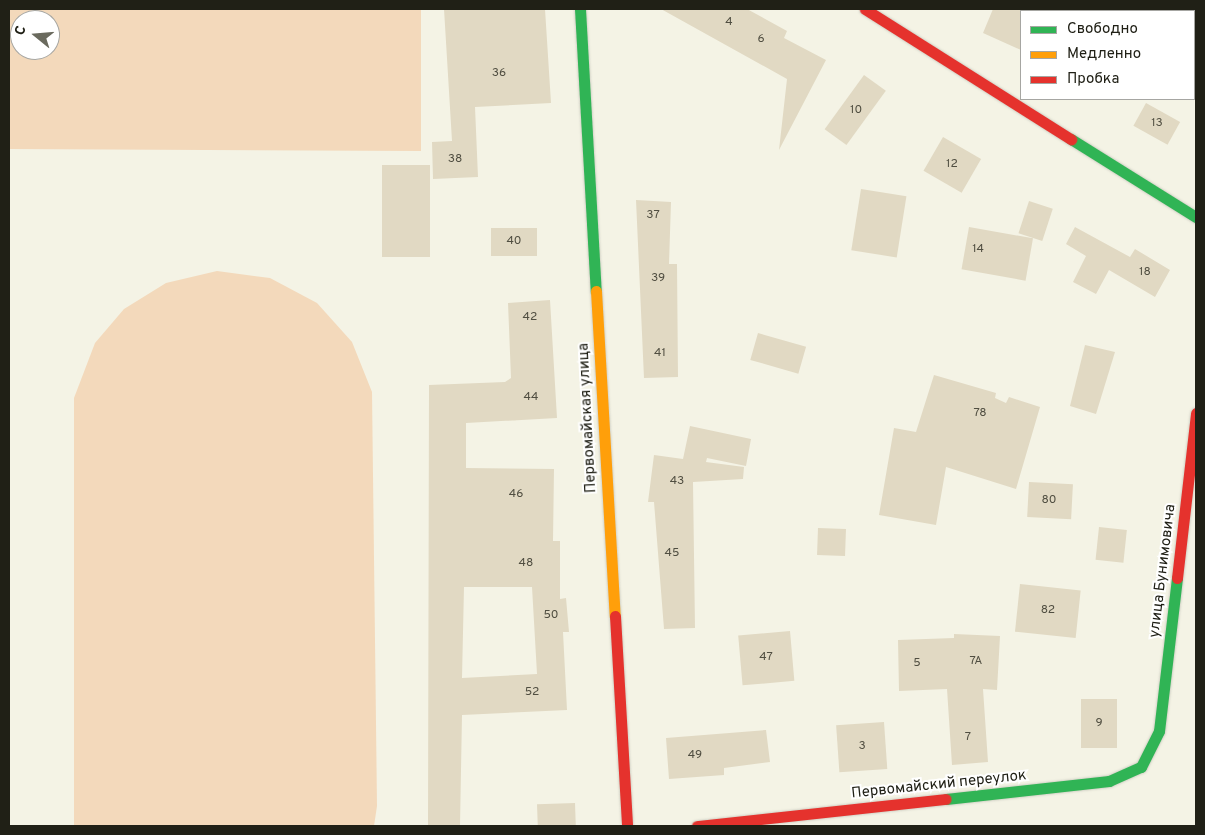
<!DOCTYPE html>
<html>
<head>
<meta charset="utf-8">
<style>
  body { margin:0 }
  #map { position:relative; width:1205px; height:835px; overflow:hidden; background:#f4f3e5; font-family:Overpass,sans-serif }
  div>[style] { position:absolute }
  .green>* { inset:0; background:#f3d9bb }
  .building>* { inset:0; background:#e1d9c3; transform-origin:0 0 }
  .roads { filter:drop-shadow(0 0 1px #d0d0c4) drop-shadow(0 0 1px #d0d0c4) }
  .fast>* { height:11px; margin:-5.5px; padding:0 5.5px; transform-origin:5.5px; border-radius:5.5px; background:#30b455 }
  .slow>* { height:11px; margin:-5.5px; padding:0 5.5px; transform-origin:5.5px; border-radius:5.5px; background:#ff9f0a }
  .jam>* { height:11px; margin:-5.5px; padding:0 5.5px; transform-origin:5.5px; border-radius:5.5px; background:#e5322d }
  span { translate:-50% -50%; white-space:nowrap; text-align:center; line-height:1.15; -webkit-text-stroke:4px #fff; paint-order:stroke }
  .number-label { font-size:12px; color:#504e41 }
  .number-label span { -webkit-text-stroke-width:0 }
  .street-label { font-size:15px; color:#202016 }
  .frame { position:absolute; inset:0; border:10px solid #202016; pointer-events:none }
  .legend { position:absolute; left:1020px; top:10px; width:175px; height:90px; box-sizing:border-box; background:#fff; border:1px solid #a6a6a2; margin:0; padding:6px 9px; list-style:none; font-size:15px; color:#202016 }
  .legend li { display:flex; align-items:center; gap:10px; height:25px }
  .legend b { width:25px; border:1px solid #a6a6a2 }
  .north { position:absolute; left:10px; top:10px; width:50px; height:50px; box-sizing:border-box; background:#fff; border:1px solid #a6a6a2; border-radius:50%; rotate:287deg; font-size:14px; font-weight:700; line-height:20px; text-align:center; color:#202016 }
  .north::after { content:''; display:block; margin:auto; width:18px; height:22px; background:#6a6a5e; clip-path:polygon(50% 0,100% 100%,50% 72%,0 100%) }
</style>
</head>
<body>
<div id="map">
  <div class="green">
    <div style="clip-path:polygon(evenodd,9px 9px,421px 9px,421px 151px,9px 149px,9px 9px,20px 20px,50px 20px,50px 50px,20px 50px,20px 20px)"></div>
    <div style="clip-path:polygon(217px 271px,270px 278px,317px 303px,352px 342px,372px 392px,377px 806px,374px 826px,74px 826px,74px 398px,95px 343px,124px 309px,166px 283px)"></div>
  </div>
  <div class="building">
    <div style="clip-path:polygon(444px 9px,545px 9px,551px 103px,475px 107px,478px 177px,433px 179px,432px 142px,452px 141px)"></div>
    <div style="clip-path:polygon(661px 9px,747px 9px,787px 31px,784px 38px,826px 60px,779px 150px,787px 79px)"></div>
    <div style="clip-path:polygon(993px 9px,1021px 9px,1021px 50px,983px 33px)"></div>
    <div style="left:864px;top:75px;width:27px;height:67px;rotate:36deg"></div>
    <div style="left:1146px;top:103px;width:39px;height:26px;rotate:29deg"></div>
    <div style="left:943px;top:137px;width:44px;height:39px;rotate:30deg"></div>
    <div style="left:382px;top:165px;width:48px;height:92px"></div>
    <div style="left:861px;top:189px;width:46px;height:62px;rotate:9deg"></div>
    <div style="clip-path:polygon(636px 200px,671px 202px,669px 264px,677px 264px,678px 377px,644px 378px)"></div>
    <div style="left:1029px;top:201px;width:25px;height:34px;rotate:18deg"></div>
    <div style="left:969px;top:227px;width:65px;height:43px;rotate:10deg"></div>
    <div style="clip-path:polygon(1075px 227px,1130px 257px,1135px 249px,1170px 270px,1155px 297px,1109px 270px,1096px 294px,1073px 282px,1086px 256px,1066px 244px)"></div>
    <div style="left:491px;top:228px;width:46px;height:28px"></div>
    <div style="clip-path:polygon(evenodd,550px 300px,557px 418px,466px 423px,466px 468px,554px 469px,553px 541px,560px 541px,560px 599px,566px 598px,569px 632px,563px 632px,567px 710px,462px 715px,460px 826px,428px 826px,429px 385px,505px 382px,511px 378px,508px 303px,550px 300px,464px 587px,532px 587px,537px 674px,462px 678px,464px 587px)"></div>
    <div style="left:758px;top:333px;width:50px;height:28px;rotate:16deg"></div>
    <div style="clip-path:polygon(1085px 345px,1115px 352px,1096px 414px,1070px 406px)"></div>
    <div style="clip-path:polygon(934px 375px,996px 393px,995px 398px,1006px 403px,1009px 397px,1040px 407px,1016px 489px,946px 467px,936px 525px,879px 515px,894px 428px,916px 432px)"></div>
    <div style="clip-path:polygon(690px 426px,751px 439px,746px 466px,707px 458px,706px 462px,744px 467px,743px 479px,693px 482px,695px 628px,664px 629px,654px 502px,648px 502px,654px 455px,683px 459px)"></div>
    <div style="left:1029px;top:482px;width:44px;height:35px;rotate:3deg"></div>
    <div style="left:1099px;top:527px;width:28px;height:33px;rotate:6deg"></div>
    <div style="left:818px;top:528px;width:28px;height:27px;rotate:2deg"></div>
    <div style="left:1020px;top:584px;width:61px;height:48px;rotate:6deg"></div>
    <div style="left:790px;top:631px;width:50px;height:52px;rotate:85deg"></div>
    <div style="clip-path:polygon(954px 634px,1000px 636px,997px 690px,983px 689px,988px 762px,952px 765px,947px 689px,899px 691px,898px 640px,954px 638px)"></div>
    <div style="left:1081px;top:699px;width:36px;height:49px"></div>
    <div style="left:884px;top:722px;width:47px;height:48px;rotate:86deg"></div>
    <div style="clip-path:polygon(766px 730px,770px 762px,724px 768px,724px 775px,669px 779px,666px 738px)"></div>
    <div style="left:575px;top:803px;width:23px;height:38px;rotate:88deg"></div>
  </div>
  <div class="roads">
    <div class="fast">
      <div style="left:580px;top:9px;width:282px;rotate:86.8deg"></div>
      <div style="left:1071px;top:139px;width:147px;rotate:32deg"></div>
      <div style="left:946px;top:799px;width:164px;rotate:-6.3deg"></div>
      <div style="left:1109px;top:781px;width:35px;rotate:-24deg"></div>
      <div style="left:1141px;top:767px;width:40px;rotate:-63.4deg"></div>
      <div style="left:1159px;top:731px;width:154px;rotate:-83.3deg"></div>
    </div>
    <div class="slow">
      <div style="left:596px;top:291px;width:326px;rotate:86.7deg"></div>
    </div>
    <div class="jam">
      <div style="left:865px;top:9px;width:244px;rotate:32.3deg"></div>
      <div style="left:1177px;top:578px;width:166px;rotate:-83.4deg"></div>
      <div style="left:615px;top:616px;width:210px;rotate:86.7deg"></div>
      <div style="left:697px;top:826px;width:250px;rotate:-6.2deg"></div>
    </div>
  </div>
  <div class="number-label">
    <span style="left:729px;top:23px">4</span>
    <span style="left:761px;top:40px">6</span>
    <span style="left:499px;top:74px">36</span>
    <span style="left:856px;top:111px">10</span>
    <span style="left:1157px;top:124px">13</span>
    <span style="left:455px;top:160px">38</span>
    <span style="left:952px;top:165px">12</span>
    <span style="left:653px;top:216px">37</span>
    <span style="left:514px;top:242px">40</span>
    <span style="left:978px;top:250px">14</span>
    <span style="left:1145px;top:273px">18</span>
    <span style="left:658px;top:279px">39</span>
    <span style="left:530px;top:318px">42</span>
    <span style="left:660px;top:354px">41</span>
    <span style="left:531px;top:398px">44</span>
    <span style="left:980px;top:414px">78</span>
    <span style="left:677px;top:482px">43</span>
    <span style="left:516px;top:495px">46</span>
    <span style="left:1049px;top:501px">80</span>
    <span style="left:672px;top:554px">45</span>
    <span style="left:526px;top:564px">48</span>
    <span style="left:1048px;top:611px">82</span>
    <span style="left:551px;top:616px">50</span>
    <span style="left:766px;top:658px">47</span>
    <span style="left:976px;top:662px">7А</span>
    <span style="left:917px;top:664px">5</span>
    <span style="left:532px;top:693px">52</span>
    <span style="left:1099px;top:724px">9</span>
    <span style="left:968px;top:738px">7</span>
    <span style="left:862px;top:747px">3</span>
    <span style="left:695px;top:756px">49</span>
  </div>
  <div class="street-label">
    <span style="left:588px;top:418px;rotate:-93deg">Первомайская улица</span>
    <span style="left:1163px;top:571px;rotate:-83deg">улица Бунимовича</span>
    <span style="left:939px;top:785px;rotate:-6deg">Первомайский переулок</span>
  </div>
  <div class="frame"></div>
  <ul class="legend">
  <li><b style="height:6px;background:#30b455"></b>Свободно</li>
  <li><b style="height:6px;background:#ff9f0a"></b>Медленно</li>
  <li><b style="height:6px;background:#e5322d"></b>Пробка</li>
  </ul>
  <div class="north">С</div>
</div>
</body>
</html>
